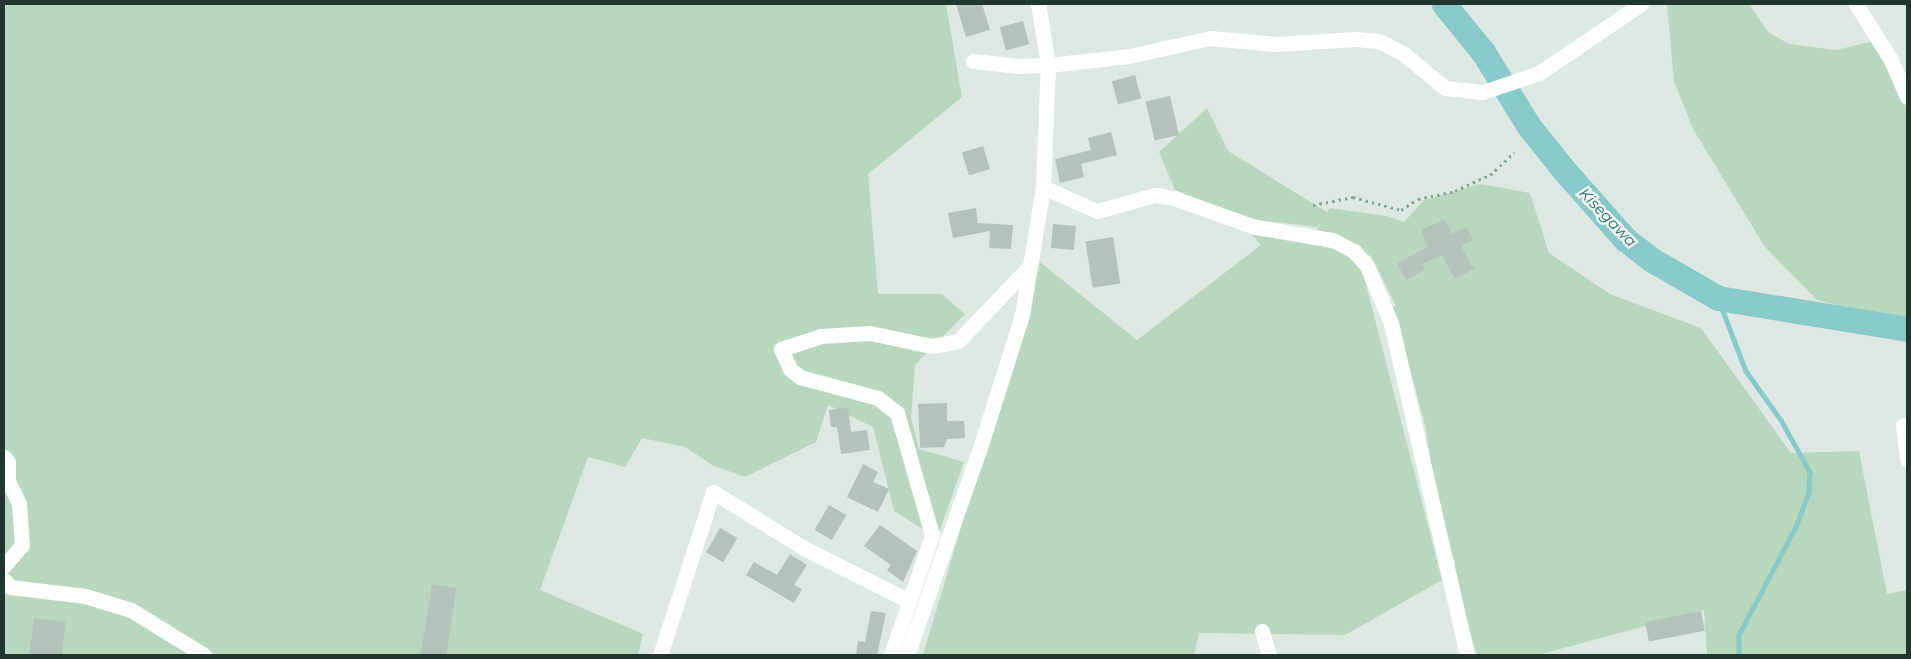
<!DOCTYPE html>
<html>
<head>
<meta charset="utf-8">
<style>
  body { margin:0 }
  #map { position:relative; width:1911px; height:659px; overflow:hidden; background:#dee8e2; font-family:Montserrat,sans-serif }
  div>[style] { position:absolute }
  .green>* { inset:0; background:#b7d8bc }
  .stream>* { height:4.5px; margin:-2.25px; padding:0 2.25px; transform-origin:2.25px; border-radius:2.25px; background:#88c9ca }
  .river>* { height:25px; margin:-12.5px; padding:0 12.5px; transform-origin:12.5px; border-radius:12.5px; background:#88c9ca }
  .building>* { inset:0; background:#b3c3bb; transform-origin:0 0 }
  .path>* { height:2.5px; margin-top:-1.25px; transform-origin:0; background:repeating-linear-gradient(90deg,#80aa97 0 2.5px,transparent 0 6.5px) }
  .minor>* { height:15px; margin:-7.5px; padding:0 7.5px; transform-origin:7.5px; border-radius:7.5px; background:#fff }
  span { translate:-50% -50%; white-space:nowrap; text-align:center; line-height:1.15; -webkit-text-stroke:5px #eef5f0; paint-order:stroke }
  .water-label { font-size:15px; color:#206a6d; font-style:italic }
  .frame { position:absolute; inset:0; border:5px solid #20362e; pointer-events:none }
</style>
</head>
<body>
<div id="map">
  <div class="green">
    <div style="clip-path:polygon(4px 4px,946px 4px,962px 97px,868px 174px,878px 294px,942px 294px,965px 314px,915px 365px,911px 418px,919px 449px,964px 462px,940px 530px,927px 532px,894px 511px,873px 427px,828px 405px,816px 442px,745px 477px,714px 466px,685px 447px,642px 438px,625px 467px,588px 457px,540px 590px,643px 634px,638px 655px,4px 655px)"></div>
    <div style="clip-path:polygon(1667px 4px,1749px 4px,1768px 32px,1789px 44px,1836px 50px,1878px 40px,1907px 108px,1907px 324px,1817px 300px,1765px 247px,1693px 129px,1674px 81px)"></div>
    <div style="clip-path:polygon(1207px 108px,1228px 151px,1327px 212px,1330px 208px,1386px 216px,1404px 222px,1424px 200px,1480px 184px,1530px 193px,1549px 253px,1610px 294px,1701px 328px,1791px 453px,1859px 451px,1887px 594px,1907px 590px,1907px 655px,1707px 655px,1704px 610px,1538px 655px,1477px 655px,1469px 628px,1455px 607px,1455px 560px,1443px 553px,1426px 429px,1393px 306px,1396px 306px,1371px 256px,1315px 233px,1320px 224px,1316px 227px,1243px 218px,1175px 190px,1159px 152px)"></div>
    <div style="clip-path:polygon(1241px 222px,1359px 257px,1442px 580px,1345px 635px,1199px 633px,1194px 655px,923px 655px,1040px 262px,1137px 340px,1261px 245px)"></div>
  </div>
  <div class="stream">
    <div style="left:1718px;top:298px;width:78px;rotate:69deg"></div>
    <div style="left:1746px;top:371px;width:60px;rotate:54.5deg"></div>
    <div style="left:1781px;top:420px;width:60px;rotate:60.9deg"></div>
    <div style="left:1810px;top:472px;width:20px;rotate:93deg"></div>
    <div style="left:1809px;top:492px;width:37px;rotate:110deg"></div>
    <div style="left:1796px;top:527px;width:122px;rotate:117.8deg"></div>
    <div style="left:1739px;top:635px;width:20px;rotate:90deg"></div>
  </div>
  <div class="river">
    <div style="left:1444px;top:4px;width:62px;rotate:50.9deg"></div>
    <div style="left:1483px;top:52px;width:86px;rotate:58.3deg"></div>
    <div style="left:1528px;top:125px;width:56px;rotate:51.5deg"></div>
    <div style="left:1563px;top:169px;width:94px;rotate:48.5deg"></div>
    <div style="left:1625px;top:239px;width:34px;rotate:38deg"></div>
    <div style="left:1652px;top:260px;width:76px;rotate:29.9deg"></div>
    <div style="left:1718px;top:298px;width:192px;rotate:9.3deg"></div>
  </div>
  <div class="building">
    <div style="clip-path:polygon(956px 4px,982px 4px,990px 30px,966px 37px)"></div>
    <div style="left:1023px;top:21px;width:24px;height:24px;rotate:75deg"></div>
    <div style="left:1135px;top:75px;width:24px;height:24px;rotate:75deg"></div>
    <div style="left:1170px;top:96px;width:40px;height:25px;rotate:77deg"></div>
    <div style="clip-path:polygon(1111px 132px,1117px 155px,1081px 164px,1084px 177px,1060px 183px,1055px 159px,1091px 150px,1088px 138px)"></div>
    <div style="left:983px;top:146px;width:24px;height:22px;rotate:73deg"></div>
    <div style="clip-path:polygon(976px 208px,978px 223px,1013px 225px,1011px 249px,989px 248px,990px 231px,953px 238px,948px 213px)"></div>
    <div style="clip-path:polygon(1445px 219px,1452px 234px,1466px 227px,1473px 240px,1461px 246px,1474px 269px,1455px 279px,1442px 255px,1422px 264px,1425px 270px,1406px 280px,1397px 263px,1428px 247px,1421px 230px)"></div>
    <div style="left:1053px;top:224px;width:23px;height:24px;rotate:5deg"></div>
    <div style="left:1113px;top:237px;width:47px;height:28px;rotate:81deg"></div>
    <div style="clip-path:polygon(947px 403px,947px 421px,964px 421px,965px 438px,947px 439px,944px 447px,920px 448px,918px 404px)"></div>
    <div style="clip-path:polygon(848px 408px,851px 432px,867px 430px,870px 450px,841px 454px,837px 427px,831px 427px,829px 410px)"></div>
    <div style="clip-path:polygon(863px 464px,878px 472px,873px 482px,889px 489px,878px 512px,847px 497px)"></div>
    <div style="left:829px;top:505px;width:20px;height:29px;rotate:30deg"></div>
    <div style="clip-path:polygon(880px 525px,917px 551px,903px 582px,887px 570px,891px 565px,864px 546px)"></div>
    <div style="left:720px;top:528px;width:20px;height:28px;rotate:30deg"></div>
    <div style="clip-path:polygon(790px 554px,807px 565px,794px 585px,802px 589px,794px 603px,746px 575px,754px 562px,777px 575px)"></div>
    <div style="left:432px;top:584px;width:25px;height:72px;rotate:9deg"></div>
    <div style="clip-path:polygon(871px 611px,886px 613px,877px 655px,856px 655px,858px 641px,865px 642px)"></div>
    <div style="left:1701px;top:611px;width:20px;height:57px;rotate:79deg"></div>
    <div style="left:34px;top:618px;width:32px;height:37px;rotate:7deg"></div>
  </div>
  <div class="path">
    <div style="left:1313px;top:205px;width:41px;rotate:-11.3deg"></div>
    <div style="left:1353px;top:197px;width:50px;rotate:15.2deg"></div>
    <div style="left:1401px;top:210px;width:20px;rotate:-33deg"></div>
    <div style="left:1418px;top:199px;width:38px;rotate:-12deg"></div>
    <div style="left:1455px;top:191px;width:38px;rotate:-25deg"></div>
    <div style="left:1490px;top:175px;width:33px;rotate:-43deg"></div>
  </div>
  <div class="minor">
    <div style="left:1856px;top:4px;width:66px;rotate:58deg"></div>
    <div style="left:1891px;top:60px;width:40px;rotate:66.6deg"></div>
    <div style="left:973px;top:61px;width:45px;rotate:6.3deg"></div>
    <div style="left:1018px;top:66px;width:30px;rotate:-2deg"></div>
    <div style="left:1048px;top:65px;width:81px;rotate:-6.3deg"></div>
    <div style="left:1129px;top:56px;width:83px;rotate:-12.5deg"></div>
    <div style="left:1210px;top:38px;width:66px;rotate:5.2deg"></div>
    <div style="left:1276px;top:44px;width:79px;rotate:-3.6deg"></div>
    <div style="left:1355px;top:39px;width:24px;rotate:5deg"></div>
    <div style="left:1379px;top:41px;width:28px;rotate:27deg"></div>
    <div style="left:1404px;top:54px;width:53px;rotate:39.7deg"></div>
    <div style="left:1445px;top:88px;width:38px;rotate:6deg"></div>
    <div style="left:1483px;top:92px;width:59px;rotate:-18.7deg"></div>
    <div style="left:1539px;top:73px;width:123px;rotate:-34.1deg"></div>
    <div style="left:1043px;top:187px;width:59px;rotate:24deg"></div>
    <div style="left:1097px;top:211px;width:60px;rotate:-15.4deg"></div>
    <div style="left:1155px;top:195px;width:19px;rotate:9deg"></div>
    <div style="left:1174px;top:198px;width:86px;rotate:19.7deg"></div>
    <div style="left:1255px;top:227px;width:79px;rotate:9.5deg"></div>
    <div style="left:1333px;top:240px;width:24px;rotate:28deg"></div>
    <div style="left:1354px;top:251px;width:20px;rotate:49deg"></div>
    <div style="left:1367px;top:266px;width:62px;rotate:67.2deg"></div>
    <div style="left:1391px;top:323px;width:341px;rotate:77.1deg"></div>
    <div style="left:1903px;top:425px;width:35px;rotate:83deg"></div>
    <div style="left:4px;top:457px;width:6px;rotate:51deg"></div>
    <div style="left:8px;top:462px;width:19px;rotate:90deg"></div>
    <div style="left:8px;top:481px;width:25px;rotate:64deg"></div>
    <div style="left:19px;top:504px;width:41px;rotate:85.8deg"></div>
    <div style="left:22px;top:545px;width:28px;rotate:131deg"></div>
    <div style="left:4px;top:580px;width:9px;rotate:49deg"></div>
    <div style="left:10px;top:587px;width:76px;rotate:6.8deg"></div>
    <div style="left:85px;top:596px;width:48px;rotate:16.9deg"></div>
    <div style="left:131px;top:610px;width:86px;rotate:31.7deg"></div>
    <div style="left:1262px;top:631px;width:25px;rotate:74deg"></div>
    <div style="left:660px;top:655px;width:171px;rotate:-72deg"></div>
    <div style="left:713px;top:492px;width:107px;rotate:31.6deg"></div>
    <div style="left:804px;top:548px;width:118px;rotate:26.8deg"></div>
    <div style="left:891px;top:655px;width:127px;rotate:-71.1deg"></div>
    <div style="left:932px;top:535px;width:127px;rotate:-106deg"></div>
    <div style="left:897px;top:413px;width:24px;rotate:-142deg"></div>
    <div style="left:878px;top:398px;width:81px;rotate:-164.9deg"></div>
    <div style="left:800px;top:377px;width:13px;rotate:-141deg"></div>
    <div style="left:790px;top:369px;width:22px;rotate:-114deg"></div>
    <div style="left:781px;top:349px;width:42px;rotate:-18deg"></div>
    <div style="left:821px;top:336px;width:49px;rotate:-3.5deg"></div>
    <div style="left:870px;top:333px;width:62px;rotate:12deg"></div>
    <div style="left:931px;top:346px;width:27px;rotate:-10deg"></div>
    <div style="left:958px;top:341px;width:105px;rotate:-46.2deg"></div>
    <div style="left:907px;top:655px;width:219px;rotate:-70.6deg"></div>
    <div style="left:980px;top:448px;width:139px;rotate:-72.5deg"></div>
    <div style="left:1022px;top:315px;width:130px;rotate:-80.7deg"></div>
    <div style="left:1043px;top:187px;width:122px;rotate:-87.7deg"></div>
    <div style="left:1048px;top:65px;width:62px;rotate:-99.3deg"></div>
  </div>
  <div class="water-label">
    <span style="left:1608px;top:217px;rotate:46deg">Kisegawa</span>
  </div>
  <div class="frame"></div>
</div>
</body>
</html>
